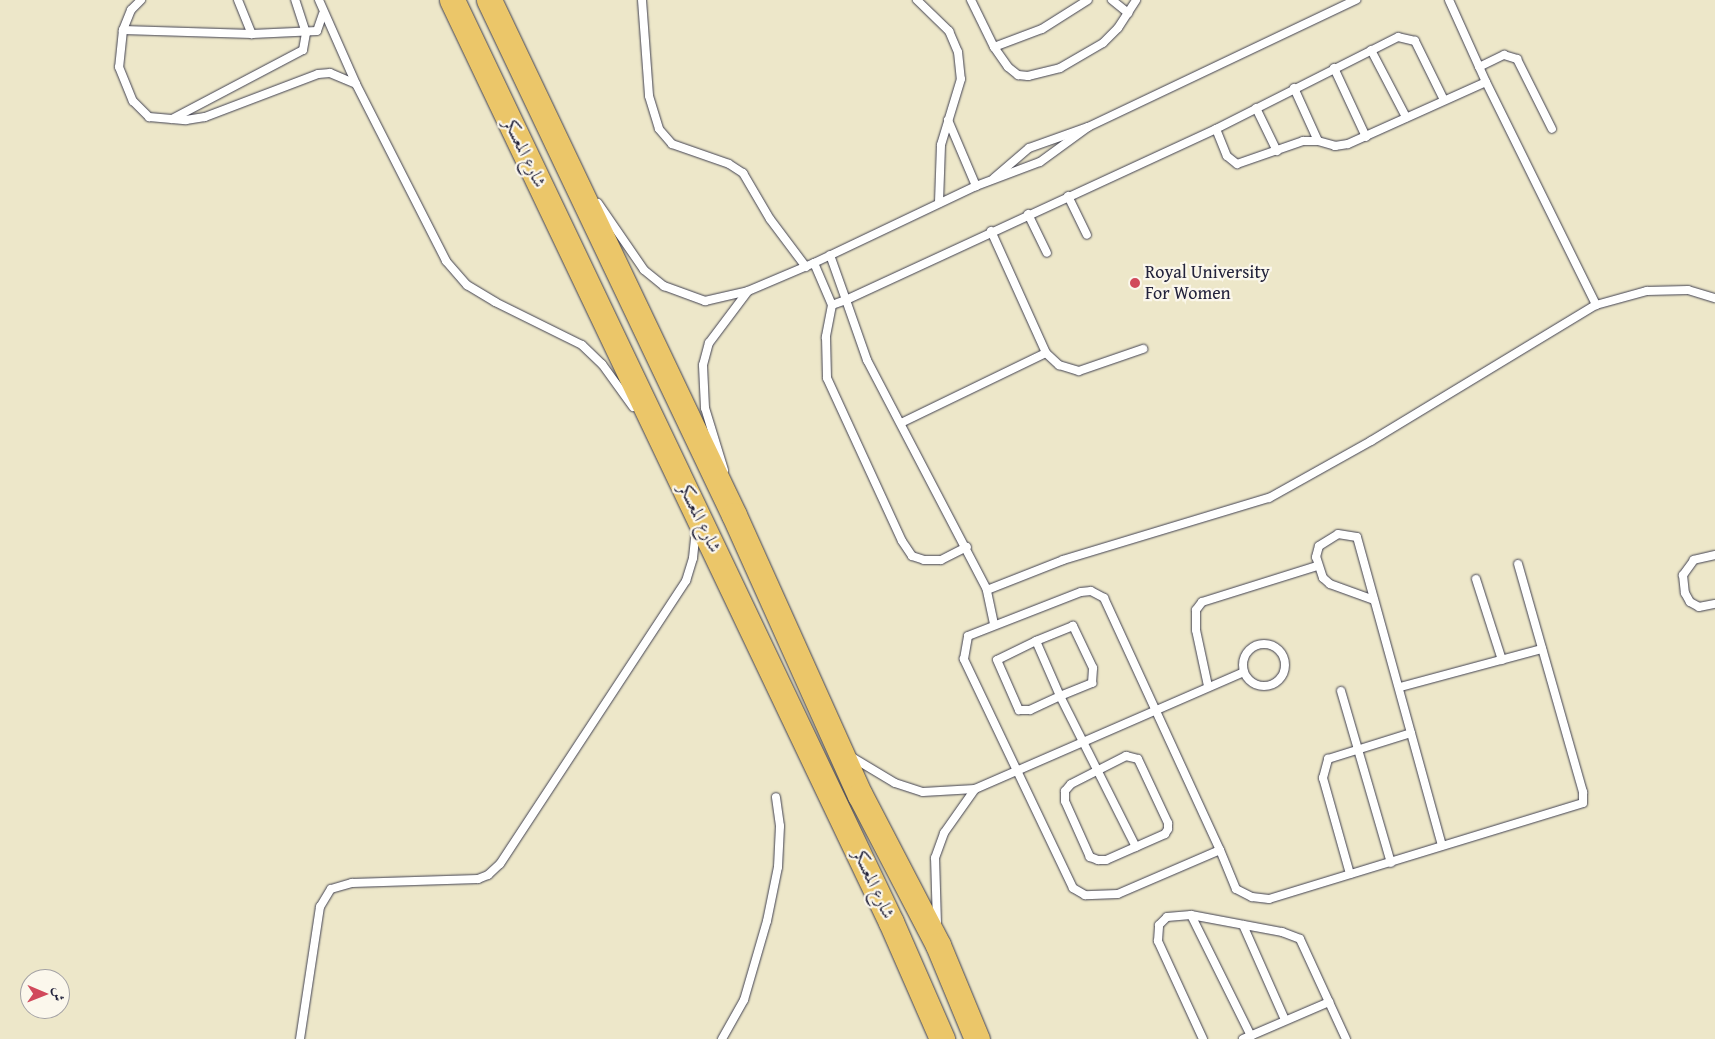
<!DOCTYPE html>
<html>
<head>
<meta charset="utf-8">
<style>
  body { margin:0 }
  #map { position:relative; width:1715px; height:1039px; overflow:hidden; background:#ede7c9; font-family:"Gentium Book Plus",Amiri,serif }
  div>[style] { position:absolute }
  .roads { filter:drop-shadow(0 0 1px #404050) drop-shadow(0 0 1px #404050) }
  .lane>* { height:8px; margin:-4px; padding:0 4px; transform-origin:4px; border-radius:4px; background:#fff }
  .lane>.ring { margin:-4px; padding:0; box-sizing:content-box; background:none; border:8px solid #fff; border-radius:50% }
  .primary>* { height:25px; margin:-12.5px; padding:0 12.5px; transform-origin:12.5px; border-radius:12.5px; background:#ebc669 }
  .dots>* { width:14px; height:14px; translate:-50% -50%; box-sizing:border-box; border:2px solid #fbf7ec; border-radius:50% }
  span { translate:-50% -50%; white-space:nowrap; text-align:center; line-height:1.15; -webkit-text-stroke:4.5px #fbf7ec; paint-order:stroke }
  .street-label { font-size:18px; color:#22223b }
  .poi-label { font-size:18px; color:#22223b }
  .left { translate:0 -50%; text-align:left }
  .north { position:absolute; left:20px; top:969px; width:50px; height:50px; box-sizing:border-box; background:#fbf7ec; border:1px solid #a4a2a5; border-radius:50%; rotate:91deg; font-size:14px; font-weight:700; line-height:20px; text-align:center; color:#22223b }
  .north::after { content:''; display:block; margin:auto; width:18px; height:22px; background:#d1495b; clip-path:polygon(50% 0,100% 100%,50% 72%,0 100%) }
</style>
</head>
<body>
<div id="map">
  <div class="roads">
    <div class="lane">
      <div style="left:141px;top:0;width:14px;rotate:135deg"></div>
      <div style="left:131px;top:10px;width:22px;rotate:112deg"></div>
      <div style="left:123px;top:30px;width:37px;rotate:96deg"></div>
      <div style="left:119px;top:67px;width:37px;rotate:68deg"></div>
      <div style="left:133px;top:101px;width:23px;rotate:45deg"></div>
      <div style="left:149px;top:117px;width:37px;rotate:5deg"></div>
      <div style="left:186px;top:120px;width:19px;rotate:-9deg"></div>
      <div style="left:205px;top:117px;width:121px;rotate:-20.8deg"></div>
      <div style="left:318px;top:74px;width:12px;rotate:-5deg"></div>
      <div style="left:330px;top:73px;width:28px;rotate:23deg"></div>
      <div style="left:238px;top:0;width:37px;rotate:68deg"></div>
      <div style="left:252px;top:34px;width:65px;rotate:-2.6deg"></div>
      <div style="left:317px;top:31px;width:18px;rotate:-71deg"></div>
      <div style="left:319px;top:0;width:92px;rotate:66.2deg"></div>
      <div style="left:356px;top:84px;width:199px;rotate:63deg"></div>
      <div style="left:446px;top:261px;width:32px;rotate:49deg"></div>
      <div style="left:467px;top:285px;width:33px;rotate:31deg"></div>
      <div style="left:495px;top:302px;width:97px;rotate:26.3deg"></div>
      <div style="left:582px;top:345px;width:28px;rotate:44deg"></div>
      <div style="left:602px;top:364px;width:53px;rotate:54.2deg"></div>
      <div style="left:642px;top:0;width:96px;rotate:85.8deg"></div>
      <div style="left:649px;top:96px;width:34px;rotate:73deg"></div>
      <div style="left:659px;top:129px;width:20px;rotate:49deg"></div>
      <div style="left:672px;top:144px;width:60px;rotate:19.3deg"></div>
      <div style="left:729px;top:164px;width:17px;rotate:33deg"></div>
      <div style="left:743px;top:173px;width:53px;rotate:59.6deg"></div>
      <div style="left:770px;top:219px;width:60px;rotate:53.1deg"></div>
      <div style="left:917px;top:0;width:45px;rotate:44.1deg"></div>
      <div style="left:949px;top:31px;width:23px;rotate:67deg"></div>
      <div style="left:958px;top:52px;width:27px;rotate:84deg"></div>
      <div style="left:961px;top:79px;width:69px;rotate:106.9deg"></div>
      <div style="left:941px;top:145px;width:58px;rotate:92deg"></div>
      <div style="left:971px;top:0;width:52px;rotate:63.9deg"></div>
      <div style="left:994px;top:47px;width:24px;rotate:55deg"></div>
      <div style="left:1008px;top:67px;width:13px;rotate:39deg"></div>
      <div style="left:1018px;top:75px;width:10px;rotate:6deg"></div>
      <div style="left:1028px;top:76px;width:33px;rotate:-14deg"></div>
      <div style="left:1060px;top:68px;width:50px;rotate:-30.2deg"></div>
      <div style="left:1103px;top:43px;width:21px;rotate:-45deg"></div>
      <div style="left:1118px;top:28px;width:33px;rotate:-57deg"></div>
      <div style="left:1112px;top:0;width:21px;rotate:39deg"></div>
      <div style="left:1449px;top:0;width:90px;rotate:65.7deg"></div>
      <div style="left:1486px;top:82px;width:249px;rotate:63.7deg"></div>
      <div style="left:123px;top:30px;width:129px;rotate:1.8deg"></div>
      <div style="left:994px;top:47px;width:51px;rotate:-20.6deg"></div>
      <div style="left:1042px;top:29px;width:54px;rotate:-32.2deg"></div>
      <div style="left:1371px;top:50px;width:76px;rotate:62.4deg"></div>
      <div style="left:1479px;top:67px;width:28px;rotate:-26deg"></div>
      <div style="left:1504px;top:55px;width:14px;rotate:17deg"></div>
      <div style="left:1517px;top:59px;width:78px;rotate:63.4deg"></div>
      <div style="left:1334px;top:68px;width:76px;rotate:65.1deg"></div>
      <div style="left:1294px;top:88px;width:58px;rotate:65.6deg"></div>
      <div style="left:1444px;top:100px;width:66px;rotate:-116.2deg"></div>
      <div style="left:1415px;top:41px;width:17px;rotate:-167deg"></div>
      <div style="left:1398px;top:37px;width:204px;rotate:153.2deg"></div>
      <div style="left:1216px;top:129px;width:29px;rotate:68deg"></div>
      <div style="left:1227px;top:156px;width:13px;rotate:39deg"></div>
      <div style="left:1237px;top:164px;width:70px;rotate:-19.2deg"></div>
      <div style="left:1303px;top:141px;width:15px"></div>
      <div style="left:1318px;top:141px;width:18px;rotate:16deg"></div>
      <div style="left:1335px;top:146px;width:13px;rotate:-9deg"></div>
      <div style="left:1348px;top:144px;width:151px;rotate:-24.2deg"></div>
      <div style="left:1256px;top:108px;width:48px;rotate:64deg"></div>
      <div style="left:172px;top:119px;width:148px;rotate:-27.8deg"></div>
      <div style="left:303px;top:50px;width:17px;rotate:-80deg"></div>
      <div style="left:306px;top:33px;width:35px;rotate:-108deg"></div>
      <div style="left:948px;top:120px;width:72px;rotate:67deg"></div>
      <div style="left:994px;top:178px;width:46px;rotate:-40.6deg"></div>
      <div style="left:1029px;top:148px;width:63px;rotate:-19.6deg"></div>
      <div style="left:1088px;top:127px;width:297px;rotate:-25.4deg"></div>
      <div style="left:1068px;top:196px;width:43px;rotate:64deg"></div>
      <div style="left:598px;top:203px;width:81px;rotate:55.5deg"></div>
      <div style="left:644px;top:270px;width:26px;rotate:39deg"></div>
      <div style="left:664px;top:286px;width:44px;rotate:20.1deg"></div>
      <div style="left:705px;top:301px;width:44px;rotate:-13.1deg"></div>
      <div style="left:748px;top:291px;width:72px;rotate:-23deg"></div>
      <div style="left:814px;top:263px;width:179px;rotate:-25.4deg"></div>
      <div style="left:976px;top:186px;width:68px;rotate:-20.6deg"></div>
      <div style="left:1040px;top:162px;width:59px;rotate:-36.1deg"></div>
      <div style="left:1028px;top:214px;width:43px;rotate:64deg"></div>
      <div style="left:991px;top:231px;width:134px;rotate:65.7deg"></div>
      <div style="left:830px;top:255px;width:48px;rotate:70.4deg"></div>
      <div style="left:846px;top:300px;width:408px;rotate:-24.8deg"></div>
      <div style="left:814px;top:263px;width:46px;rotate:66.8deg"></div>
      <div style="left:832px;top:305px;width:33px;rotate:101deg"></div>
      <div style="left:826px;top:337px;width:41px;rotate:88.6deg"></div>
      <div style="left:827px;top:378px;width:179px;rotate:65.3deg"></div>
      <div style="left:902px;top:541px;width:18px;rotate:56deg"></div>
      <div style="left:912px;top:556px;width:13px;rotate:18deg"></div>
      <div style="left:924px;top:560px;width:17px"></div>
      <div style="left:941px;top:560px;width:29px;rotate:-27deg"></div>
      <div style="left:832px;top:305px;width:15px;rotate:-20deg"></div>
      <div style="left:846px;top:300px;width:64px;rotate:70.7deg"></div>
      <div style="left:867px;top:360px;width:259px;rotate:62.4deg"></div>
      <div style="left:901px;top:423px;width:161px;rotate:-25.8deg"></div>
      <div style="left:1046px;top:353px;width:18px;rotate:43deg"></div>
      <div style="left:1059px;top:365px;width:21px;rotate:17deg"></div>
      <div style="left:1079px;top:371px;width:68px;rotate:-19deg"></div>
      <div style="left:724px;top:470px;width:65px;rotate:-107deg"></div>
      <div style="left:705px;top:408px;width:43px;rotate:-92.7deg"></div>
      <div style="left:703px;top:365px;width:23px;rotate:-75deg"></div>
      <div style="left:709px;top:343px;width:65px;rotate:-53.1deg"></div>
      <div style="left:1715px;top:555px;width:22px;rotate:167deg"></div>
      <div style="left:1694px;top:560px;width:19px;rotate:126deg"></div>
      <div style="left:1683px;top:575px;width:18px;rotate:84deg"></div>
      <div style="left:1685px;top:593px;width:10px;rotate:61deg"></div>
      <div style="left:1690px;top:602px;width:10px;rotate:29deg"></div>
      <div style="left:1699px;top:607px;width:16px;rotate:-11deg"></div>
      <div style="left:1476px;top:579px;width:85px;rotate:72.2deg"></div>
      <div style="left:1374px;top:600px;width:47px;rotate:-160deg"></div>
      <div style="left:1330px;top:584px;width:9px;rotate:-139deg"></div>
      <div style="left:1323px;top:578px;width:22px;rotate:-108deg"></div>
      <div style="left:1316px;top:557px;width:11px;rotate:-75deg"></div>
      <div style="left:1319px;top:546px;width:22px;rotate:-32deg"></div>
      <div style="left:1338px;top:534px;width:19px;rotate:9deg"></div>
      <div style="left:1357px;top:537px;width:320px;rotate:74.6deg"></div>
      <div style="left:994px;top:624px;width:35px;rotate:-102deg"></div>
      <div style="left:987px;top:590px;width:82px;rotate:-21.5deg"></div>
      <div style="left:1063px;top:560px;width:215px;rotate:-16.8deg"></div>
      <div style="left:1269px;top:498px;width:117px;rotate:-29.2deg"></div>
      <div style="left:1371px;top:441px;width:263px;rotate:-31.2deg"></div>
      <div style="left:1596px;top:305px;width:53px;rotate:-15.4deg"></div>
      <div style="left:1647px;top:291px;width:41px;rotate:-1.4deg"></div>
      <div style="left:1688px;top:290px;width:28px;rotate:17deg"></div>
      <div style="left:1036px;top:641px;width:43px;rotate:154deg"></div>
      <div style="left:997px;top:660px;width:55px;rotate:66.3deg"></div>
      <div style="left:1019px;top:710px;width:11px"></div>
      <div style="left:1030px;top:710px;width:33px;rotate:-25deg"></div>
      <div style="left:1060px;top:696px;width:35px;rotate:-22deg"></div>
      <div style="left:1092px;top:683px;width:15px;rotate:-86deg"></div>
      <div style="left:1093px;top:668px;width:47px;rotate:-115.5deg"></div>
      <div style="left:1073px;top:626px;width:40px;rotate:158deg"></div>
      <div style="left:1036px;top:641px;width:60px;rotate:66.4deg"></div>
      <div style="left:1060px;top:696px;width:169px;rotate:63.3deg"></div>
      <div class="ring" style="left:1243px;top:644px;width:34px;height:34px"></div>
      <div style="left:1208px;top:686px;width:57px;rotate:-102.1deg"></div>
      <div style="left:1196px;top:630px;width:20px;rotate:-90deg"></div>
      <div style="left:1196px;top:610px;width:10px;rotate:-53deg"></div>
      <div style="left:1202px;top:602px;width:121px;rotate:-17.4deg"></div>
      <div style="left:1400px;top:687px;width:147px;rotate:-15deg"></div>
      <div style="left:1341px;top:691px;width:179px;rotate:73.8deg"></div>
      <div style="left:850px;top:756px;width:52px;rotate:31deg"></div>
      <div style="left:895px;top:783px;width:29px;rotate:18deg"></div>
      <div style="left:923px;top:792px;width:52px;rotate:-3.3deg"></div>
      <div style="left:975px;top:789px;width:293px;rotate:-23.5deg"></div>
      <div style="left:1126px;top:756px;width:12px;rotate:14deg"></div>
      <div style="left:1138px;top:759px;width:71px;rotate:64.9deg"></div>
      <div style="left:1168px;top:823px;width:6px;rotate:90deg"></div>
      <div style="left:1168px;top:829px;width:6px;rotate:121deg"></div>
      <div style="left:1165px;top:834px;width:64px;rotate:156.2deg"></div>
      <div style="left:1106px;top:860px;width:8px;rotate:180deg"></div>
      <div style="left:1098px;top:860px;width:9px;rotate:-159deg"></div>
      <div style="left:1090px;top:857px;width:61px;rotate:-114.1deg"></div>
      <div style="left:1065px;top:801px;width:10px;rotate:-90deg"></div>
      <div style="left:1065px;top:791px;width:9px;rotate:-49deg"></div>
      <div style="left:1071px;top:784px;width:62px;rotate:-27deg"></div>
      <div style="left:1220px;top:850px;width:111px;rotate:156.7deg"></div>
      <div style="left:1118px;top:894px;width:33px;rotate:178deg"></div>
      <div style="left:1085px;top:895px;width:14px;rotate:-150deg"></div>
      <div style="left:1073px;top:888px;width:254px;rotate:-115.5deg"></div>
      <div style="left:964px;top:659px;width:23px;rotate:-80deg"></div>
      <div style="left:968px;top:636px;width:121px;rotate:-21.3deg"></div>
      <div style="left:1081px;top:592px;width:10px;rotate:-6deg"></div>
      <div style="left:1091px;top:591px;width:15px;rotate:28deg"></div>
      <div style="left:1104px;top:598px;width:277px;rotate:65.3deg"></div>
      <div style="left:1220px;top:850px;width:42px;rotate:67.7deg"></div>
      <div style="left:1236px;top:889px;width:18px;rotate:27deg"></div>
      <div style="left:1252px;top:897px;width:17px;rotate:7deg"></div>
      <div style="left:1269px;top:899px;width:328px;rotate:-17deg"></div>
      <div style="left:1583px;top:803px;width:11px;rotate:-90deg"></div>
      <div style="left:1583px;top:792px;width:237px;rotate:-105.9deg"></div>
      <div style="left:1350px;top:874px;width:100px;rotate:-105.7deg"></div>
      <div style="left:1323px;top:778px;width:20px;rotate:-75deg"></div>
      <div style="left:1328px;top:759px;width:87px;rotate:-17.4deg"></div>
      <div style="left:1191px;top:915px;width:135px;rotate:63.6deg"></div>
      <div style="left:937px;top:924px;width:66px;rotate:-91.7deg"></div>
      <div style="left:935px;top:858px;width:27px;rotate:-70deg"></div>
      <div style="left:944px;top:833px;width:54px;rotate:-54.8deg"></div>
      <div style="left:1243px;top:925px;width:104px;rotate:66.1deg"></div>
      <div style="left:300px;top:1039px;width:134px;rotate:-81.4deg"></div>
      <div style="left:320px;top:907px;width:21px;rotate:-59deg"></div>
      <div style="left:331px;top:889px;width:22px;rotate:-16deg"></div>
      <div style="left:352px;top:883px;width:126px;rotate:-1.8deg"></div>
      <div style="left:478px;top:879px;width:11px;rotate:-22deg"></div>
      <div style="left:488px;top:875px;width:16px;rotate:-43deg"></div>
      <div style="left:500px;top:864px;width:339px;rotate:-56.7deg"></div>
      <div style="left:686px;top:581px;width:24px;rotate:-73deg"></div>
      <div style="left:693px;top:558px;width:28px;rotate:-84deg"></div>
      <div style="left:722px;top:1039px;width:45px;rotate:-60.6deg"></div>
      <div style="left:744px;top:1000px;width:82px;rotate:-73.8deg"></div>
      <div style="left:767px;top:921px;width:55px;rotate:-78.5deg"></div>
      <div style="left:778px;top:867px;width:41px;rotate:-87.2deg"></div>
      <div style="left:780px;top:826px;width:29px;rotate:-98deg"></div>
      <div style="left:1203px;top:1039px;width:108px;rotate:-114.7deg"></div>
      <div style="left:1158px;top:941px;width:16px;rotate:-86deg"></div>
      <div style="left:1159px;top:925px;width:11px;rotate:-45deg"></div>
      <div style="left:1167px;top:917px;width:24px;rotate:-5deg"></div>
      <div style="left:1191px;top:915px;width:93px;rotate:10.6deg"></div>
      <div style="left:1282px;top:932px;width:19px;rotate:21deg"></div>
      <div style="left:1300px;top:939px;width:110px;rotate:65.3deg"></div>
      <div style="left:1243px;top:1039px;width:94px;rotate:-23.3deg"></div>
    </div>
    <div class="primary">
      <div style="left:452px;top:0;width:1021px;rotate:64.54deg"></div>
      <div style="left:891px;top:922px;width:128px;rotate:66.4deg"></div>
      <div style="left:489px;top:0;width:570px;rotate:64.56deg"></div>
      <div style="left:734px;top:515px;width:307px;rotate:65.8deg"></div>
      <div style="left:860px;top:795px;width:169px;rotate:62.5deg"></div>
      <div style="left:938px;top:945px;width:102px;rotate:67.5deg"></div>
    </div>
  </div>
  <div class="dots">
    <div style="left:1135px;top:283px;background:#d1495b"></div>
  </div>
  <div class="street-label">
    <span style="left:525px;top:153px;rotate:64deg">شارع المعسكر</span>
    <span style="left:700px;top:518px;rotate:64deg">شارع المعسكر</span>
    <span style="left:874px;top:884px;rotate:65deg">شارع المعسكر</span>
  </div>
  <div class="poi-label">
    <span class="left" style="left:1145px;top:283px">Royal University<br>For Women</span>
  </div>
  <div class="north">ش</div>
</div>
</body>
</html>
